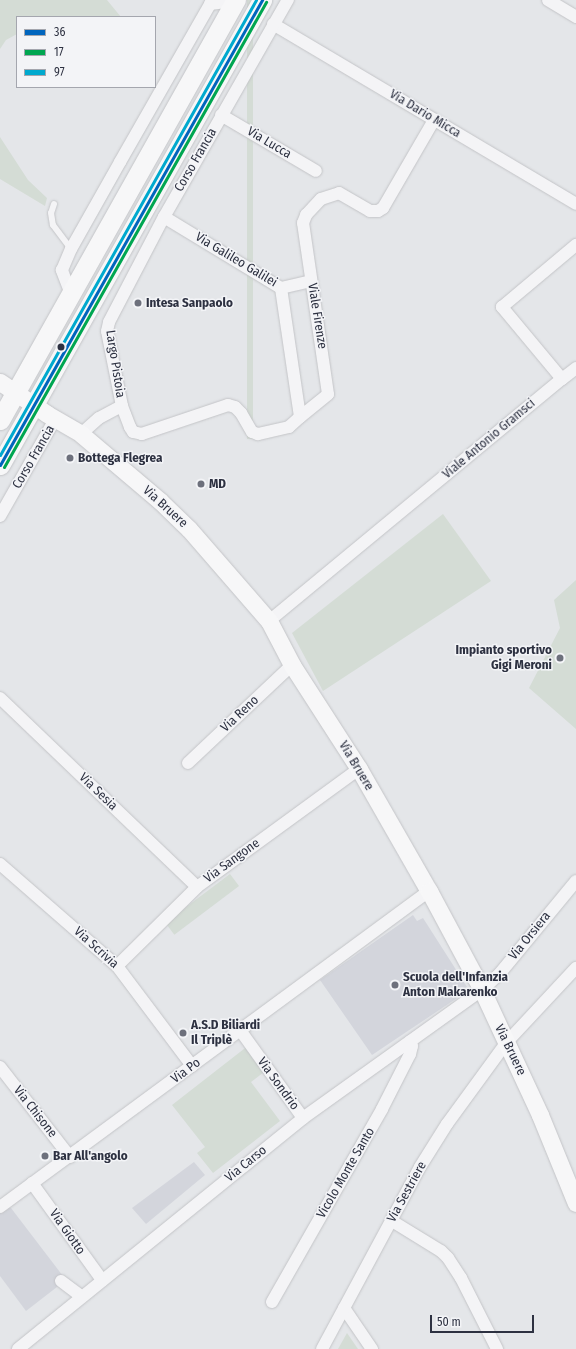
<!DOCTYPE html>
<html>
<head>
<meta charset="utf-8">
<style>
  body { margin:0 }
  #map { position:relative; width:576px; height:1349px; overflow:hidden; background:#e4e6e9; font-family:"Fira Sans Condensed",sans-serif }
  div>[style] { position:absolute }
  .built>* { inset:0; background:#d3d5dc }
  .green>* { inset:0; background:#d4dcd5; transform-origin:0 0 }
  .roads { filter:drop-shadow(0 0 1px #c3c4c7) drop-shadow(0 0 1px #c3c4c7) }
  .lane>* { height:6px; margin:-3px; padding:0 3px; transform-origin:3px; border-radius:3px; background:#f4f4f6 }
  .street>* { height:12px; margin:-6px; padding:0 6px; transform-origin:6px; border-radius:6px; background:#f4f4f6 }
  .secondary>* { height:17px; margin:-8.5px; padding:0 8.5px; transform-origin:8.5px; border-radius:8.5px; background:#f7f7f8 }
  .primary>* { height:19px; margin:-9.5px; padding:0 9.5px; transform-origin:9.5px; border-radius:9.5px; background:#f7f7f8 }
  .bus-1>* { height:3px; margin:-1.5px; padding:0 1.5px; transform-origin:1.5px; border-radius:1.5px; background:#0065bd }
  .bus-2>* { height:3px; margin:-1.5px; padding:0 1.5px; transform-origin:1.5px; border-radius:1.5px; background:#00a651 }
  .bus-3>* { height:3px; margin:-1.5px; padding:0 1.5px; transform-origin:1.5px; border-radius:1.5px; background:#00a9ce }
  .dots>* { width:11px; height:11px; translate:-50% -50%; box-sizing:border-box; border:2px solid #f3f4f7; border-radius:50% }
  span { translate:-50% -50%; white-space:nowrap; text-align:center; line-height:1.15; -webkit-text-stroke:3px #f3f4f7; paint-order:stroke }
  .street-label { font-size:13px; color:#2d3141 }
  .poi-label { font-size:13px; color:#2d3141; font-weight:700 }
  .left { translate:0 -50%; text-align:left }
  .right { translate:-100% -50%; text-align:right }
  .legend { position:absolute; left:16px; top:16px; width:140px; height:72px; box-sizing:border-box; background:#f3f4f7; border:1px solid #a4a6ae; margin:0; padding:5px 7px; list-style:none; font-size:12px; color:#2d3141 }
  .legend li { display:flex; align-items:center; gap:8px; height:20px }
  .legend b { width:20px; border:1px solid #a4a6ae }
  .scale { position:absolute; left:430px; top:1315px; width:104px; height:18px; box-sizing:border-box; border:2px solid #2d3141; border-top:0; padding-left:5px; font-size:12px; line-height:14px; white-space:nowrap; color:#2d3141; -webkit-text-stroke:3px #f3f4f7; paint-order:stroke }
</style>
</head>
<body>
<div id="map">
  <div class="built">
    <div style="clip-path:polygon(413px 915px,417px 921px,423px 918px,469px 990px,372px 1055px,320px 980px)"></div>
    <div style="clip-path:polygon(194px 1162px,205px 1175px,146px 1224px,132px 1208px)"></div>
    <div style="clip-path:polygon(0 1204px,11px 1208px,66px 1280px,26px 1311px,0 1276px)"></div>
  </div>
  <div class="green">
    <div style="clip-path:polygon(0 0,107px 0,121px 17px,17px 17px,17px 34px,6px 40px,0 49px)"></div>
    <div style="left:247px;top:0;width:6px;height:439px"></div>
    <div style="clip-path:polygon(0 137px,28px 180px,47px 198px,45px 206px,0 179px)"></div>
    <div style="clip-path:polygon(443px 514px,491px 581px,323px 691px,292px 633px)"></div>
    <div style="clip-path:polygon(576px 580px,576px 729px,529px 688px,560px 628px,554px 600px)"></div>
    <div style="left:230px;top:874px;width:15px;height:81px;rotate:53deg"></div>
    <div style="clip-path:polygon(249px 1045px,268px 1069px,251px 1082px,280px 1121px,213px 1173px,197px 1153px,205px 1147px,172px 1105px)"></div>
    <div style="clip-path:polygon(347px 1333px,358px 1349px,338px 1349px)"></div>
  </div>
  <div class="roads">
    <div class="lane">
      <div style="left:54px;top:204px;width:9px;rotate:108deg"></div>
      <div style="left:51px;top:213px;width:12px;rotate:81deg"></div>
      <div style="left:53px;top:225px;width:30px;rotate:53deg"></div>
    </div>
    <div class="street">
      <div style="left:548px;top:0;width:33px;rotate:31deg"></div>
      <div style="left:273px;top:24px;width:352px;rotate:30.7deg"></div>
      <div style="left:221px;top:115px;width:110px;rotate:30.5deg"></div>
      <div style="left:164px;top:217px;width:137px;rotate:31.3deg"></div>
      <div style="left:281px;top:288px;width:31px;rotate:-13deg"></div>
      <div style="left:281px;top:288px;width:130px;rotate:81.6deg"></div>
      <div style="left:300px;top:417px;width:15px;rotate:138deg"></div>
      <div style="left:289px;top:427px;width:32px;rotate:167deg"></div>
      <div style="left:258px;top:434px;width:6px;rotate:-162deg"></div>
      <div style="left:252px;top:432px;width:22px;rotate:-120deg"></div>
      <div style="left:241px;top:413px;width:8px;rotate:-135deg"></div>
      <div style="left:235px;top:407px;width:7px;rotate:-164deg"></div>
      <div style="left:228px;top:405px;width:91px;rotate:161.4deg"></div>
      <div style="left:142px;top:434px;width:9px;rotate:-167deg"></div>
      <div style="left:133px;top:432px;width:6px;rotate:-121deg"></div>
      <div style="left:130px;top:427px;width:22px;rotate:-111deg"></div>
      <div style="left:122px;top:406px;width:76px;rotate:-101.3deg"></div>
      <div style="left:107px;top:331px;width:9px;rotate:-77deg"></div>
      <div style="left:109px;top:322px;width:119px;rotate:-62.4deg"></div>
      <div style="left:164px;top:217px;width:250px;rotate:-60.3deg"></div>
      <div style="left:71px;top:294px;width:26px;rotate:-111deg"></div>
      <div style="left:62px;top:270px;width:23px;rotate:-67deg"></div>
      <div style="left:71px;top:249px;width:100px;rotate:-60.6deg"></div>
      <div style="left:120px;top:162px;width:182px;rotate:-60.3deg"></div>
      <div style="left:210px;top:4px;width:26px;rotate:-7deg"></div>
      <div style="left:562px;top:379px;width:18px;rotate:-38deg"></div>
      <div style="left:300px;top:417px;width:36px;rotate:-39deg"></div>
      <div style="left:328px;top:394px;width:173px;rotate:-98.3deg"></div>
      <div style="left:303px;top:223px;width:9px;rotate:-69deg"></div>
      <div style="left:306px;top:215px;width:22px;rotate:-47deg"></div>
      <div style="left:321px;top:199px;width:19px;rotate:-18deg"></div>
      <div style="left:339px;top:193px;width:36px;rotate:30deg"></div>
      <div style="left:370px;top:211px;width:8px"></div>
      <div style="left:378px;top:211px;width:6px;rotate:-31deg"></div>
      <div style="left:383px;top:208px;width:102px;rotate:-59.9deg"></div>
      <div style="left:81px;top:434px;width:24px;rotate:-42deg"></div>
      <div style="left:99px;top:418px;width:26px;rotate:-28deg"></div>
      <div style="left:0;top:516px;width:112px;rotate:-60.4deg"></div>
      <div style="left:269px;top:621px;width:380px;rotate:-39.6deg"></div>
      <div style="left:562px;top:379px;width:94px;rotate:-129.8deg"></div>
      <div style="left:502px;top:307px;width:97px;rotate:-40deg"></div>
      <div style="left:0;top:698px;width:273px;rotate:43.8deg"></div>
      <div style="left:188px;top:763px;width:143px;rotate:-43.3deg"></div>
      <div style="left:0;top:864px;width:155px;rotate:41.1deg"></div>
      <div style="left:117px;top:966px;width:125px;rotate:53.1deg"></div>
      <div style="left:117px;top:966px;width:112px;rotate:-44.6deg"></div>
      <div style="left:197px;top:887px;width:200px;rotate:-36.1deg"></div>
      <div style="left:240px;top:1030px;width:108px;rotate:54.4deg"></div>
      <div style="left:0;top:1067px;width:114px;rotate:52.1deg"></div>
      <div style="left:32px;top:1183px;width:120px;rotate:54.2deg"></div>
      <div style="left:0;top:1207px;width:533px;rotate:-36.38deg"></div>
      <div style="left:392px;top:1221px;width:57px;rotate:31.5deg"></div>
      <div style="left:441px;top:1251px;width:10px;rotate:45deg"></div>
      <div style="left:448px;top:1258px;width:24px;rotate:57deg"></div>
      <div style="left:461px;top:1278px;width:80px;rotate:63.1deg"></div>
      <div style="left:61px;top:1281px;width:26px;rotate:37deg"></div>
      <div style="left:272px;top:1302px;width:222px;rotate:-60.3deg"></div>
      <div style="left:382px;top:1109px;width:62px;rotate:-63deg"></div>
      <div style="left:410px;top:1054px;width:8px;rotate:-76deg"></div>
      <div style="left:412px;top:1046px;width:5px;rotate:-112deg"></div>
      <div style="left:344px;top:1308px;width:50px;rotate:55.7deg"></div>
      <div style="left:18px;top:1349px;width:367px;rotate:-39deg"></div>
      <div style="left:303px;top:1118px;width:220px;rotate:-35.6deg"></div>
      <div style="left:482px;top:990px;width:26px;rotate:-43deg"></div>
      <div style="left:501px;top:972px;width:118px;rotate:-50.5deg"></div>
      <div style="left:322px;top:1349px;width:207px;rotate:-61.7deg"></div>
      <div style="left:420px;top:1167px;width:51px;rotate:-57.9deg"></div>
      <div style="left:447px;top:1124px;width:100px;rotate:-53.9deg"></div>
      <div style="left:506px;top:1043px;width:103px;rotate:-47deg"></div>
    </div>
    <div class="secondary">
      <div style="left:0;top:382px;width:57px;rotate:34.2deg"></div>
      <div style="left:47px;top:414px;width:39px;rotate:30deg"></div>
      <div style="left:81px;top:434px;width:104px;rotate:40.3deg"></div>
      <div style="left:160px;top:501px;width:40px;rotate:44deg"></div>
      <div style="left:189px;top:529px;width:122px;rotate:49deg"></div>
      <div style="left:269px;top:621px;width:50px;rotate:62.4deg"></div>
      <div style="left:292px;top:665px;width:124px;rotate:57.2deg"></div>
      <div style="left:359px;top:769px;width:141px;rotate:60.2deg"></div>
      <div style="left:429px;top:891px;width:112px;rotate:61.8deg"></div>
      <div style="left:482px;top:990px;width:138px;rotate:65.1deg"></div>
      <div style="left:540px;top:1115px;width:95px;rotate:67.8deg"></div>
    </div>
    <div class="primary">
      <div style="left:0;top:420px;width:482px;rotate:-60.7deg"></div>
      <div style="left:0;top:465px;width:534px;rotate:-60.6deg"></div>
    </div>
  </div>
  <div class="bus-1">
    <div style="left:0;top:465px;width:534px;rotate:-60.6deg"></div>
  </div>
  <div class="bus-2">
    <div style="left:4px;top:467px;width:534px;rotate:-60.6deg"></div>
  </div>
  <div class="bus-3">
    <div style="left:0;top:455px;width:522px;rotate:-60.64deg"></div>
  </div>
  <div class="dots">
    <div style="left:138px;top:303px;background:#6d707c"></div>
    <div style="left:61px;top:347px;background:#2d3141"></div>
    <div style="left:70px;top:458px;background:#6d707c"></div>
    <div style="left:201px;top:484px;background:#6d707c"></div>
    <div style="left:560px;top:658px;background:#6d707c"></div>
    <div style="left:395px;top:985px;background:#6d707c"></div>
    <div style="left:183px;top:1033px;background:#6d707c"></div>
    <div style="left:45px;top:1156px;background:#6d707c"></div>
  </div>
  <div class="street-label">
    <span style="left:425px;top:114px;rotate:31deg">Via Dario Micca</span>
    <span style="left:269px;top:143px;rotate:31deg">Via Lucca</span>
    <span style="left:196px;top:160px;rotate:-60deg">Corso Francia</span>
    <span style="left:236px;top:260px;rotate:31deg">Via Galileo Galilei</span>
    <span style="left:317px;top:316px;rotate:81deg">Viale Firenze</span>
    <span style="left:115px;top:364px;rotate:81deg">Largo Pistoia</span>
    <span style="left:489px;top:439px;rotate:-40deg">Viale Antonio Gramsci</span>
    <span style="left:34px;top:457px;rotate:-60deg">Corso Francia</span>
    <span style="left:165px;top:507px;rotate:42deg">Via Bruere</span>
    <span style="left:240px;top:714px;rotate:-43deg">Via Reno</span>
    <span style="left:356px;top:766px;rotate:59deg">Via Bruere</span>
    <span style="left:98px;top:792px;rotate:44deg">Via Sesia</span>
    <span style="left:232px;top:861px;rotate:-36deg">Via Sangone</span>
    <span style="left:530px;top:936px;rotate:-51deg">Via Orsiera</span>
    <span style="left:96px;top:948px;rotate:42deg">Via Scrivia</span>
    <span style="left:510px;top:1050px;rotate:64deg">Via Bruere</span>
    <span style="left:186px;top:1071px;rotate:-37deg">Via Po</span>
    <span style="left:278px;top:1084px;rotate:54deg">Via Sondrio</span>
    <span style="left:35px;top:1112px;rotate:52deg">Via Chisone</span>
    <span style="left:246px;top:1164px;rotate:-39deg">Via Carso</span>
    <span style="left:346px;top:1173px;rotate:-60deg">Vicolo Monte Santo</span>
    <span style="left:407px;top:1192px;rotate:-61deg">Via Sestriere</span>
    <span style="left:67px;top:1232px;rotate:55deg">Via Giotto</span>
  </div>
  <div class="poi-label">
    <span class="left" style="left:146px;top:303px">Intesa Sanpaolo</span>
    <span class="left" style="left:78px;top:458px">Bottega Flegrea</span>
    <span class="left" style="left:209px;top:484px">MD</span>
    <span class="right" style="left:552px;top:658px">Impianto sportivo<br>Gigi Meroni</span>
    <span class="left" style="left:403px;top:985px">Scuola dell'Infanzia<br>Anton Makarenko</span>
    <span class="left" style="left:191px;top:1033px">A.S.D Biliardi<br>Il Triplè</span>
    <span class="left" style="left:53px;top:1156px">Bar All'angolo</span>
  </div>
  <ul class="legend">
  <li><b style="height:5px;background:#0065bd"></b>36</li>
  <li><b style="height:5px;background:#00a651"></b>17</li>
  <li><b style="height:5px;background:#00a9ce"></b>97</li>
  </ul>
  <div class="scale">50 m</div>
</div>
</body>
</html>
